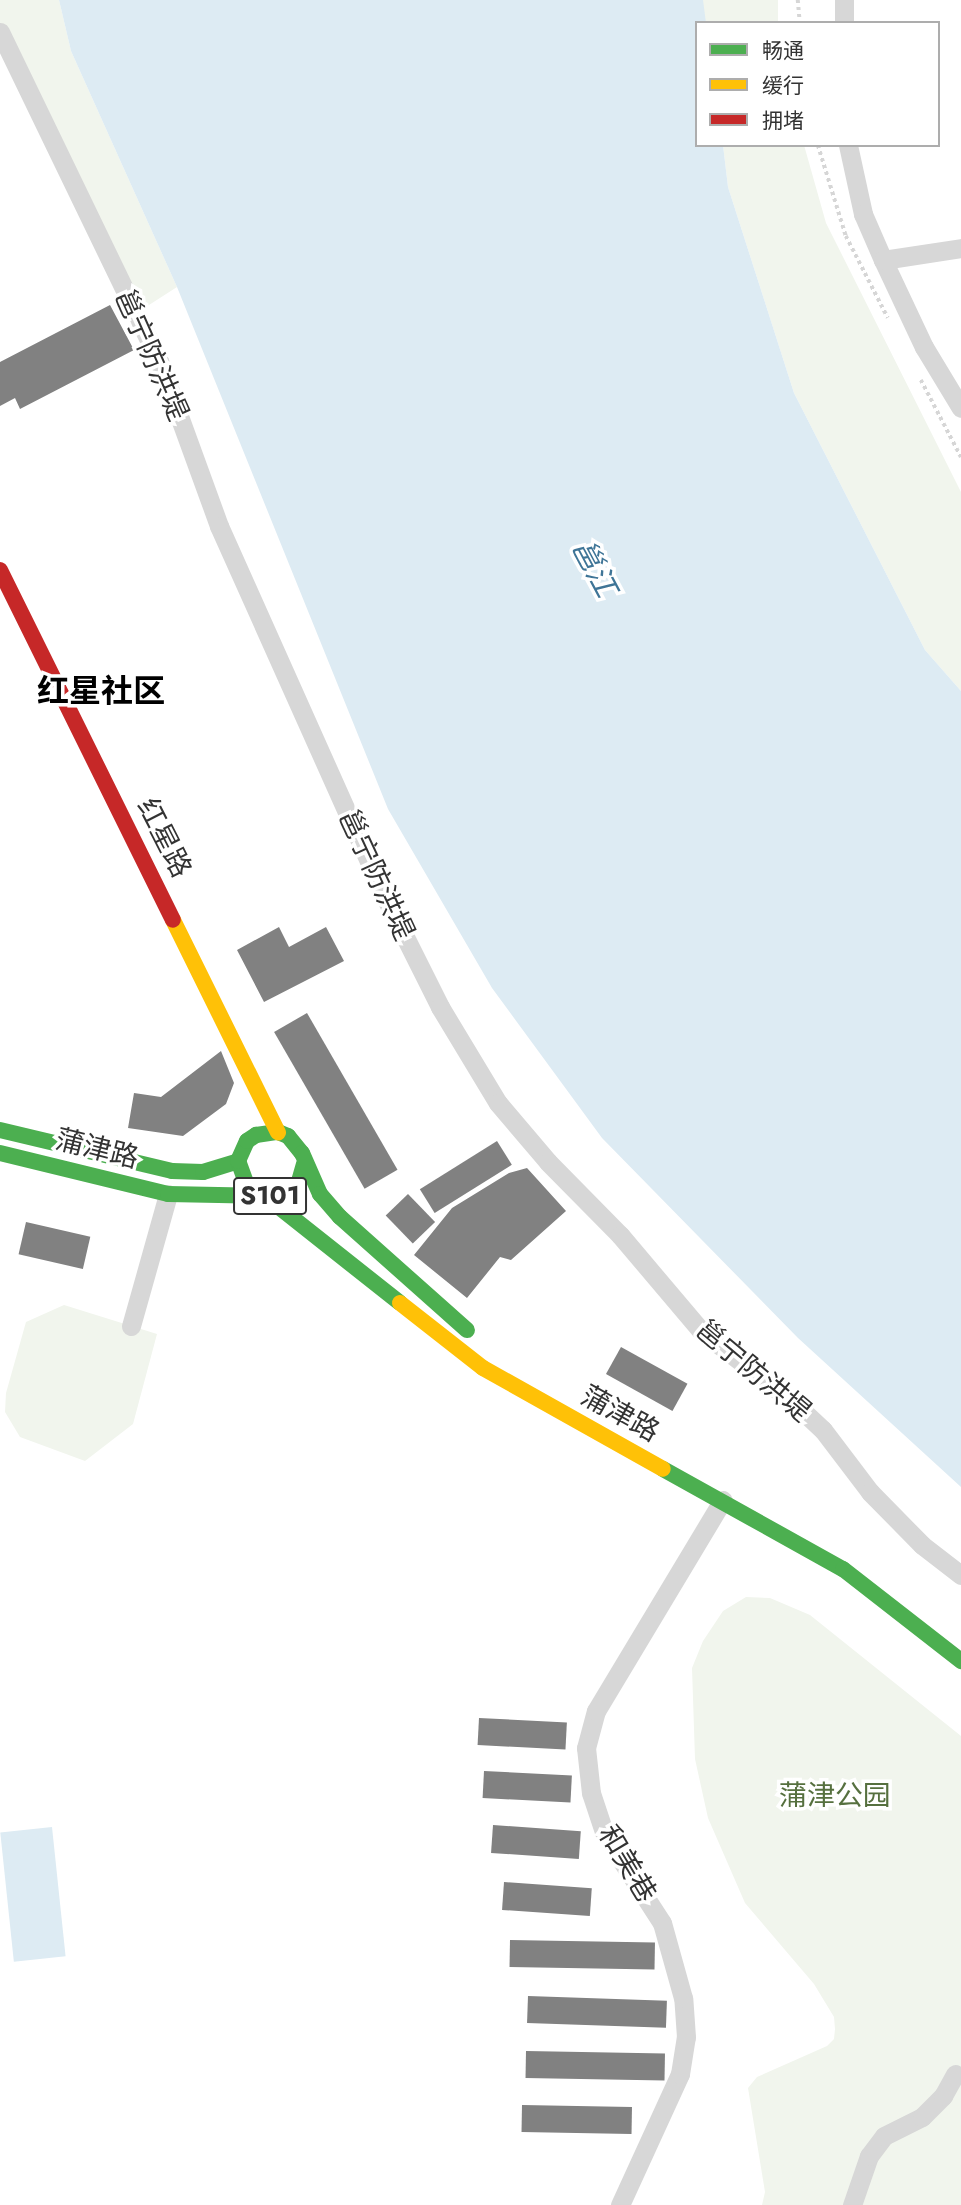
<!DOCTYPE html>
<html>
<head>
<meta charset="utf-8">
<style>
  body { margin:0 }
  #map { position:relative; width:961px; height:2205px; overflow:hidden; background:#fff; font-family:Jost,"Noto Sans SC",sans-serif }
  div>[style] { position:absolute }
  .green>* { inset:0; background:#f1f5ed; transform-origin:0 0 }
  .water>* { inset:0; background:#ddebf3; transform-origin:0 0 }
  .building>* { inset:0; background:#818181; transform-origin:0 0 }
  .path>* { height:3.5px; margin-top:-1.75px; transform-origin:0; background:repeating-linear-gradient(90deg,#d6d6d6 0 3.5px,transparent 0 7px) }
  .street>* { height:19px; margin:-9.5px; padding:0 9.5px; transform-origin:9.5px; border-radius:9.5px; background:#d7d7d7 }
  .fast>* { height:16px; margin:-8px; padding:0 8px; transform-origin:8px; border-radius:8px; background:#4caf50 }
  .slow>* { height:16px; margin:-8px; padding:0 8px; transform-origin:8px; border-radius:8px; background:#ffc107 }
  .jam>* { height:16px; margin:-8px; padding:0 8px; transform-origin:8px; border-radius:8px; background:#c62828 }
  span { translate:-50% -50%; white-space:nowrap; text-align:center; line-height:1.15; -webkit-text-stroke:7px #fff; paint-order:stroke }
  .shield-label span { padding:2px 5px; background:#fff; border:2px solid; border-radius:5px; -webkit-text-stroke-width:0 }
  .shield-label { font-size:26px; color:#333; font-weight:700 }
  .street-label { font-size:28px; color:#333 }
  .park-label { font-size:28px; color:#56703f }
  .water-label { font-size:30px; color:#3f7597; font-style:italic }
  .quarter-label { font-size:32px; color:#000; font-weight:700 }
  .legend { position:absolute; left:695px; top:21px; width:245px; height:126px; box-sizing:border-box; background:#fff; border:2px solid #adadad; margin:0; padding:9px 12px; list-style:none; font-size:21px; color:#333 }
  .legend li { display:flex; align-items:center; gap:14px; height:35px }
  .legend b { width:35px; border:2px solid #adadad }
</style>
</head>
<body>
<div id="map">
  <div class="green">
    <div style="clip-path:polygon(0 0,59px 0,71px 51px,177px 287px,135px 314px,0 32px)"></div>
    <div style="left:703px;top:0;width:75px;height:23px"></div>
    <div style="clip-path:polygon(723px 145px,804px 145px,826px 223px,961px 492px,961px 691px,925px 650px,794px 393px,728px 187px)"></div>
    <div style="clip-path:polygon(64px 1305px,157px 1334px,133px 1424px,85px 1461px,20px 1437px,5px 1412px,6px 1393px,26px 1322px)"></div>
    <div style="clip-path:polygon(746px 1597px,770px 1598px,810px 1615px,961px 1736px,961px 2205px,762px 2205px,765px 2192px,748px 2088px,757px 2077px,827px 2046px,834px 2039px,835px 2029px,834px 2017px,814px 1984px,745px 1903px,708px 1818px,695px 1759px,692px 1668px,703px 1641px,723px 1611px)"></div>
  </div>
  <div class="water">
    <div style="clip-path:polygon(59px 0,703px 0,706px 23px,697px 23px,697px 145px,723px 145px,728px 187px,794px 393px,925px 650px,961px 691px,961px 1487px,798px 1338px,602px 1138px,492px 988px,388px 809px,177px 287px,71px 51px)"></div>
    <div style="left:52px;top:1827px;width:130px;height:52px;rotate:84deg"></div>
  </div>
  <div class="building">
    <div style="clip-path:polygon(110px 305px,134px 350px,20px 409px,15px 398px,0 406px,0 362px)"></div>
    <div style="clip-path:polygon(279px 927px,289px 947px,326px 927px,344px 961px,264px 1002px,237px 950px)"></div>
    <div style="left:307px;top:1013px;width:181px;height:38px;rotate:60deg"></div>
    <div style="clip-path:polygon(221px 1051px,234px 1083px,226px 1104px,183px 1136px,128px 1128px,134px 1093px,161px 1097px)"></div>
    <div style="left:497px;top:1141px;width:28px;height:91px;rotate:58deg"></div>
    <div style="clip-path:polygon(527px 1168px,566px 1211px,511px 1260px,500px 1257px,467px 1298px,414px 1255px,452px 1208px,509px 1173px)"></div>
    <div style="left:408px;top:1194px;width:39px;height:31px;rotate:46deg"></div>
    <div style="left:26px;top:1222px;width:66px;height:33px;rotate:13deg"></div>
    <div style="left:621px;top:1347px;width:76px;height:31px;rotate:29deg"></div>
    <div style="left:479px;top:1718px;width:88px;height:27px;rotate:3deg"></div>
    <div style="left:484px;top:1771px;width:88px;height:27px;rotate:3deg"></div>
    <div style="left:493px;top:1825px;width:88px;height:28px;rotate:4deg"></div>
    <div style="left:504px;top:1882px;width:88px;height:28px;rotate:4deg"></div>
    <div style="left:510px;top:1940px;width:145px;height:27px;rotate:1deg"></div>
    <div style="left:528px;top:1996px;width:139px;height:27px;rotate:2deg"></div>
    <div style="left:526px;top:2051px;width:139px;height:27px;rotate:1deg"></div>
    <div style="left:522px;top:2105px;width:110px;height:27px;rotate:1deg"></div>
  </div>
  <div class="path">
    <div style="left:798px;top:0;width:23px;rotate:85deg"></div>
    <div style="left:818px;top:145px;width:95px;rotate:72.9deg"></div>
    <div style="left:846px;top:236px;width:92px;rotate:62.9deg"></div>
    <div style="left:921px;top:380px;width:87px;rotate:62.5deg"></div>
  </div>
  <div class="street">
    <div style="left:844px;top:0;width:23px;rotate:90deg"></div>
    <div style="left:0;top:32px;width:365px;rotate:64.2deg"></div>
    <div style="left:159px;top:361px;width:176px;rotate:70deg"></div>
    <div style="left:219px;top:526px;width:398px;rotate:65.9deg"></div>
    <div style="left:381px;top:889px;width:132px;rotate:63.4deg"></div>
    <div style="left:440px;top:1007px;width:112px;rotate:58.9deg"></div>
    <div style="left:498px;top:1103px;width:77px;rotate:49.7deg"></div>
    <div style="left:548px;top:1162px;width:103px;rotate:45.4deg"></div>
    <div style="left:620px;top:1235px;width:126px;rotate:49.8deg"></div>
    <div style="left:701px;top:1331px;width:115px;rotate:37.6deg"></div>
    <div style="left:792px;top:1401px;width:42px;rotate:43.1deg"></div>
    <div style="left:823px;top:1430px;width:78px;rotate:52.8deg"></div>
    <div style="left:870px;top:1492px;width:74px;rotate:45.5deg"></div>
    <div style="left:922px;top:1545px;width:49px;rotate:37.6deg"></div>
    <div style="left:848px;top:145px;width:71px;rotate:77.7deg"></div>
    <div style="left:863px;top:214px;width:50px;rotate:66.5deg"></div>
    <div style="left:883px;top:260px;width:96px;rotate:64.8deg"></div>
    <div style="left:924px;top:347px;width:71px;rotate:58.8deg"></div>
    <div style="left:883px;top:260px;width:79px;rotate:-8.7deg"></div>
    <div style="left:131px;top:1326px;width:137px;rotate:-74.3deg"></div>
    <div style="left:620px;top:2205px;width:144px;rotate:-65.4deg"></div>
    <div style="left:680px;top:2074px;width:37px;rotate:-81deg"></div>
    <div style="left:686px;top:2037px;width:39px;rotate:-94deg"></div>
    <div style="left:683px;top:1998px;width:78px;rotate:-105.6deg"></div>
    <div style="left:662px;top:1923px;width:105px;rotate:-122.9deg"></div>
    <div style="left:605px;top:1835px;width:44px;rotate:-108.4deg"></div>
    <div style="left:591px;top:1793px;width:45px;rotate:-96.3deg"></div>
    <div style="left:586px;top:1748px;width:38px;rotate:-75deg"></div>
    <div style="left:596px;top:1711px;width:246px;rotate:-59deg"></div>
    <div style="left:852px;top:2205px;width:52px;rotate:-70.9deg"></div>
    <div style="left:869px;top:2156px;width:25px;rotate:-53deg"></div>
    <div style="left:884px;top:2136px;width:42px;rotate:-26.6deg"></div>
    <div style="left:922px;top:2117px;width:30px;rotate:-45deg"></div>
    <div style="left:943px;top:2096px;width:25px;rotate:-61deg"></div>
  </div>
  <div class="fast">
    <div style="left:0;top:1130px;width:177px;rotate:13.4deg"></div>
    <div style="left:172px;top:1171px;width:31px;rotate:2deg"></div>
    <div style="left:203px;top:1172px;width:37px;rotate:-17deg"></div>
    <div style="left:0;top:1153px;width:173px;rotate:13.7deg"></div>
    <div style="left:168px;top:1194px;width:97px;rotate:1.2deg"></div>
    <div style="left:265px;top:1196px;width:172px;rotate:38.4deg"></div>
    <div style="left:304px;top:1164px;width:19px;rotate:106deg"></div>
    <div style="left:299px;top:1182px;width:29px;rotate:149deg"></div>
    <div style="left:274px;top:1197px;width:28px;rotate:-161deg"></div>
    <div style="left:248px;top:1188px;width:29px;rotate:-110deg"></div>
    <div style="left:238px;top:1161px;width:22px;rotate:-66deg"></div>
    <div style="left:247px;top:1141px;width:11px;rotate:-34deg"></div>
    <div style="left:256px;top:1135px;width:22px;rotate:-8deg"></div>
    <div style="left:278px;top:1132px;width:11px;rotate:22deg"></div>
    <div style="left:288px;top:1136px;width:22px;rotate:51deg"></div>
    <div style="left:302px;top:1153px;width:45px;rotate:66.3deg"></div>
    <div style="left:320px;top:1194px;width:30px;rotate:49deg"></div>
    <div style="left:340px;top:1217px;width:170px;rotate:41.7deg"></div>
    <div style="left:663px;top:1469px;width:206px;rotate:29.1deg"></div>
    <div style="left:843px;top:1569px;width:150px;rotate:37.9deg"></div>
  </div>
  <div class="slow">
    <div style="left:173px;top:920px;width:237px;rotate:63.7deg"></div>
    <div style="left:400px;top:1303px;width:105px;rotate:38.1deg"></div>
    <div style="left:483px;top:1368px;width:206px;rotate:29.3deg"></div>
  </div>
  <div class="jam">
    <div style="left:0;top:570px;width:390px;rotate:63.7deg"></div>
  </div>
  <div class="shield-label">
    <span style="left:270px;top:1196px">S101</span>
  </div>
  <div class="street-label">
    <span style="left:151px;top:355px;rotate:66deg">邕宁防洪堤</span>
    <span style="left:164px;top:838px;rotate:63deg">红星路</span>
    <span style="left:376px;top:875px;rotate:65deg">邕宁防洪堤</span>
    <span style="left:97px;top:1149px;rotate:14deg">蒲津路</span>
    <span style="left:753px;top:1371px;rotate:40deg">邕宁防洪堤</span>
    <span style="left:620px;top:1414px;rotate:29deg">蒲津路</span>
    <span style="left:627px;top:1864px;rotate:59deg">和美巷</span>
  </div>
  <div class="park-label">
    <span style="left:835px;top:1796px">蒲津公园</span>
  </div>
  <div class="water-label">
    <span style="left:594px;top:568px;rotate:62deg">邕江</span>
  </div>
  <div class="quarter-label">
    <span style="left:101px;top:691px">红星社区</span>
  </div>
  <ul class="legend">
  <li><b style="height:9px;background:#4caf50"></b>畅通</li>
  <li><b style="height:9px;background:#ffc107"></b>缓行</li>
  <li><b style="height:9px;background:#c62828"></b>拥堵</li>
  </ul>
</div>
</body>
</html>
